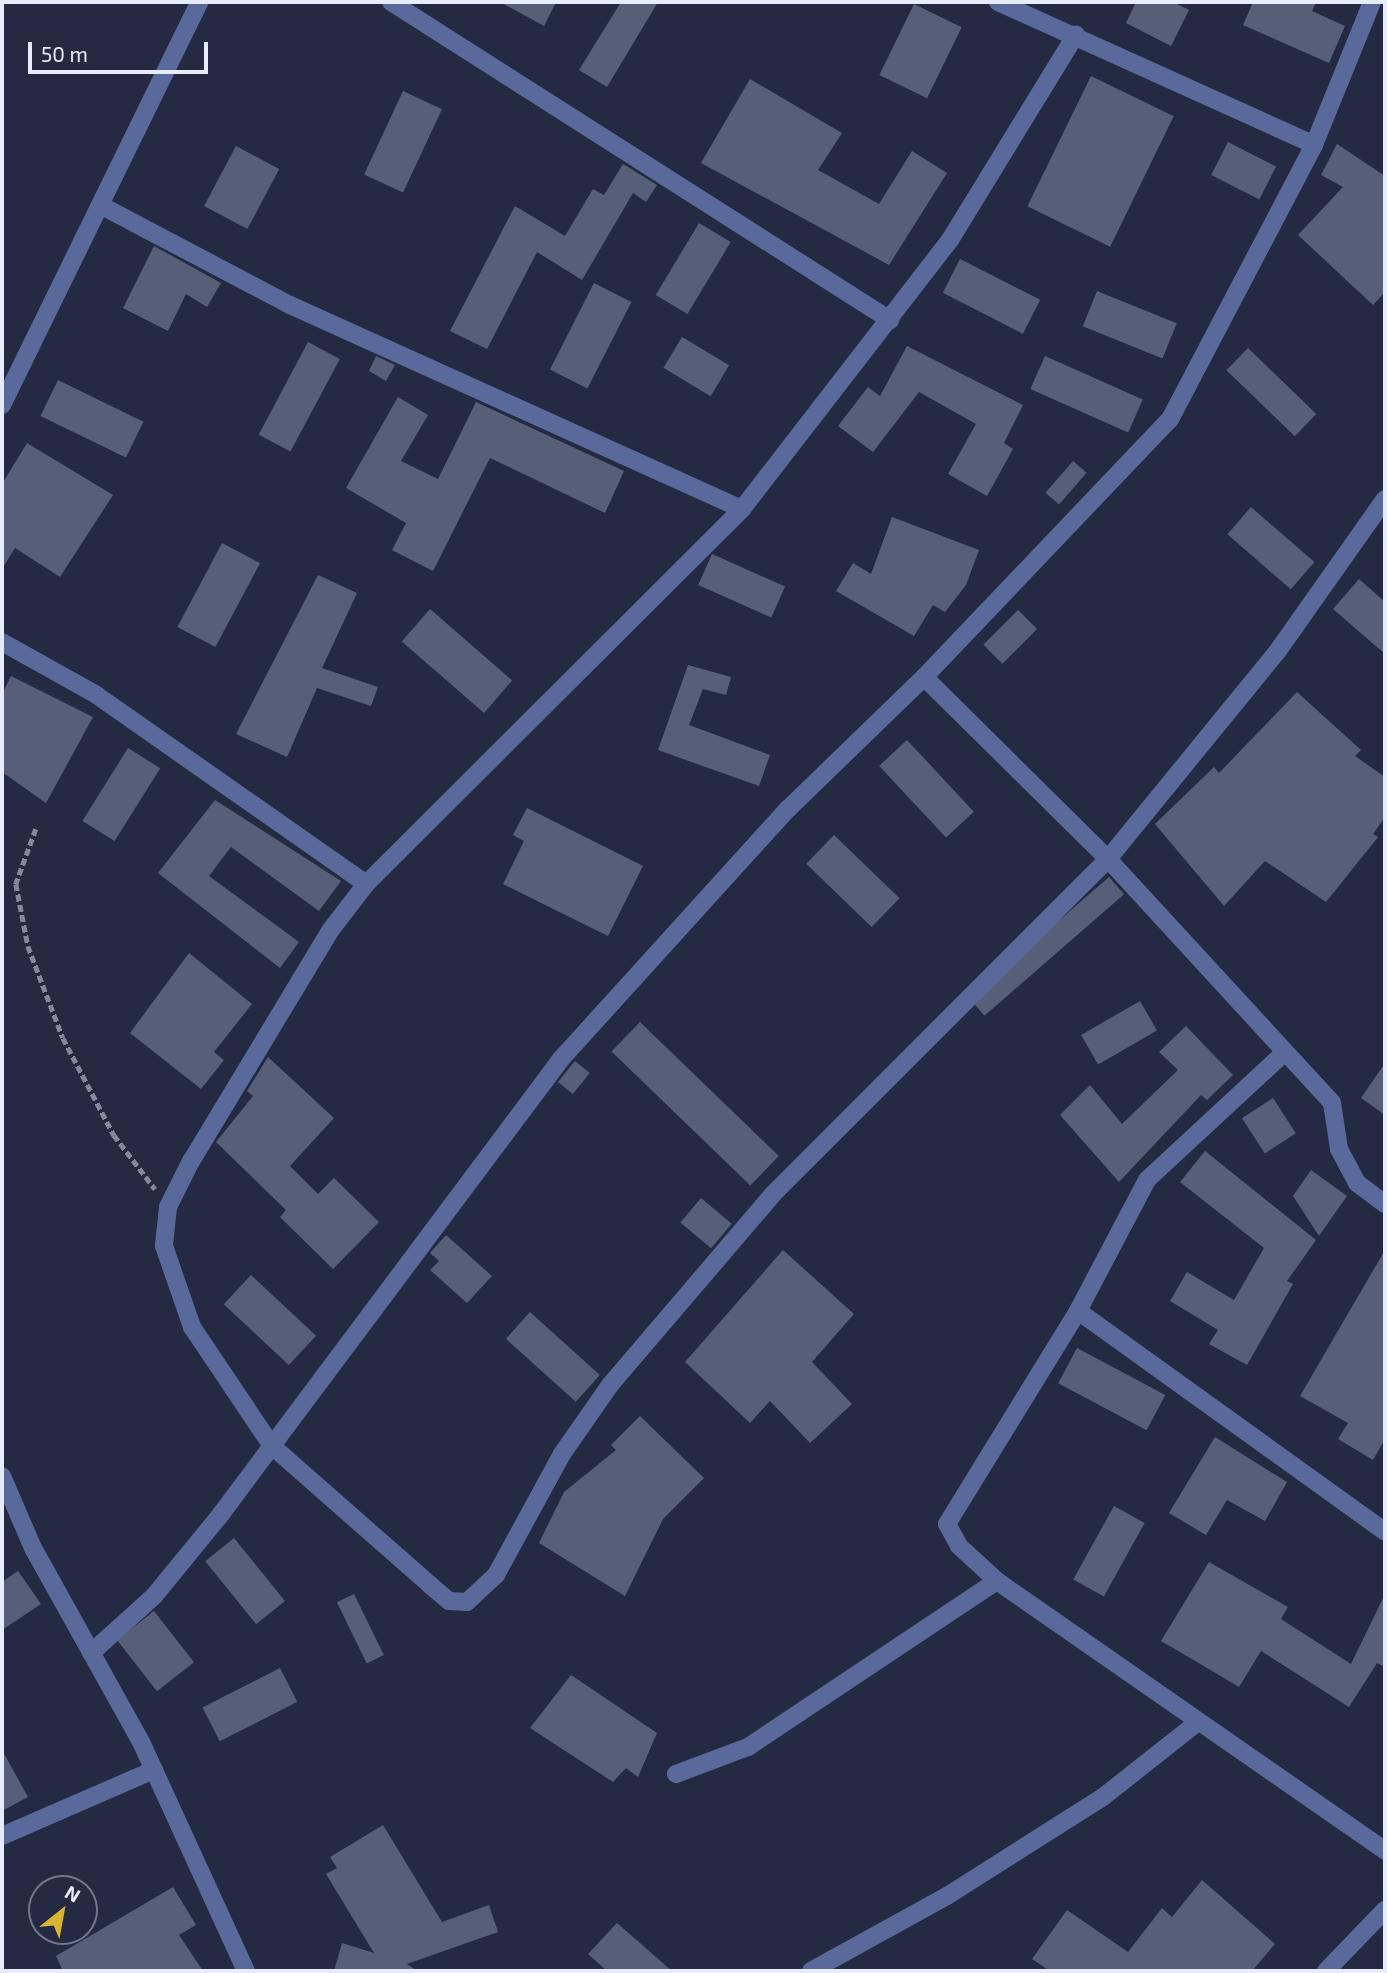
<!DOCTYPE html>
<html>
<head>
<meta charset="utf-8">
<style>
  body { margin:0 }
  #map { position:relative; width:1387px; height:1973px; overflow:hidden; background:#242a41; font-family:"Exo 2",sans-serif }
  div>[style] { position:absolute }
  .building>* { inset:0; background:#575f78; transform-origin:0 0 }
  .path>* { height:4.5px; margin-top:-2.25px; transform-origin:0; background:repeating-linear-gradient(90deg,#83899c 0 7px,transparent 0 10.5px) }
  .minor>* { height:18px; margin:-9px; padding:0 9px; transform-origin:9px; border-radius:9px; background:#5a699b }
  span { translate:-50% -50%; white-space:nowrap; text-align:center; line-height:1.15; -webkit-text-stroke:5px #242a41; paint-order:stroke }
  .frame { position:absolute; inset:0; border:4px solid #e6ecfb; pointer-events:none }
  .north { position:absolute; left:28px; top:1875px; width:70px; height:70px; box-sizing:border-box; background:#242a41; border:2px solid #72788b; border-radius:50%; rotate:31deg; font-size:19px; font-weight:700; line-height:28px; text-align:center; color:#e6ecfb }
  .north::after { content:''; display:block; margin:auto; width:24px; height:32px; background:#dab333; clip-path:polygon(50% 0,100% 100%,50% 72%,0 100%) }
  .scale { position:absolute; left:28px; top:42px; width:180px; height:32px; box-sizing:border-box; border:4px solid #e6ecfb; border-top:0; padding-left:9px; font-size:21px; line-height:24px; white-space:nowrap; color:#e6ecfb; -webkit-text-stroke:5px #242a41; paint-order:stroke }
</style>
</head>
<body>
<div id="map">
  <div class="building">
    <div style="clip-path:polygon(500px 2px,556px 2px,544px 26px)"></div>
    <div style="clip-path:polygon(621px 2px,658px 2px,607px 87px,579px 70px)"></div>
    <div style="clip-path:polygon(1136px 2px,1173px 2px,1189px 10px,1171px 46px,1126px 23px)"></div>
    <div style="clip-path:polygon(1253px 2px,1316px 2px,1312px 11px,1345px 26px,1329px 63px,1243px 25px)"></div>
    <div style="left:914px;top:4px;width:53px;height:79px;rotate:26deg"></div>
    <div style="left:1091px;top:76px;width:92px;height:145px;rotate:26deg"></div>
    <div style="clip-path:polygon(750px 79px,842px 133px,818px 170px,879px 204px,912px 151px,947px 173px,889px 265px,701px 163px)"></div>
    <div style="left:403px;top:91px;width:43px;height:92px;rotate:25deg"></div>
    <div style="left:1228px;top:142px;width:54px;height:37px;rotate:27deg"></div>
    <div style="clip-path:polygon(1337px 144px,1385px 176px,1385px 292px,1373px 305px,1298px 235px,1343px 187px,1321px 175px)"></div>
    <div style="left:236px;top:146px;width:49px;height:68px;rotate:28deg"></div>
    <div style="clip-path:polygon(623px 164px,657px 185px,646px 202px,633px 193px,582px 280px,537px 252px,487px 349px,450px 331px,515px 206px,565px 236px,593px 189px,604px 195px)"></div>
    <div style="left:699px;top:223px;width:37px;height:84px;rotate:31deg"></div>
    <div style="clip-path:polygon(154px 246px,221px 283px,207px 307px,186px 294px,168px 331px,123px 308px)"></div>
    <div style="left:960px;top:259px;width:90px;height:38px;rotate:27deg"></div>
    <div style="left:594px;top:283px;width:42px;height:97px;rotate:27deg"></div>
    <div style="left:1097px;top:291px;width:86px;height:38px;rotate:22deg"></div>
    <div style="left:682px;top:337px;width:55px;height:36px;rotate:31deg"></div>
    <div style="left:308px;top:342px;width:36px;height:105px;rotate:28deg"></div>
    <div style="clip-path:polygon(907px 346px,1023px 405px,1004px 443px,1013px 449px,987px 496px,948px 474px,976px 424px,919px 392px,873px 452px,838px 426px,868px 387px,880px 396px)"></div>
    <div style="left:1248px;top:348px;width:95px;height:31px;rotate:44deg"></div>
    <div style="clip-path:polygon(376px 356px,395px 365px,386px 381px,369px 371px)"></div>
    <div style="left:1045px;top:356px;width:107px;height:36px;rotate:24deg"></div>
    <div style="left:58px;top:380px;width:95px;height:40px;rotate:26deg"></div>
    <div style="clip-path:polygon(398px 397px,428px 415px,401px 461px,438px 479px,476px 402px,624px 471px,605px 513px,490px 458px,433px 571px,392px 550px,406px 523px,346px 488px)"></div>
    <div style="clip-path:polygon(27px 443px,113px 495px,60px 577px,15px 548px,2px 569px,2px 484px)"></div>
    <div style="left:1073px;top:461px;width:18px;height:42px;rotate:41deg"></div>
    <div style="left:1251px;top:507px;width:84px;height:36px;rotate:41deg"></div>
    <div style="clip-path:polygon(892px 517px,979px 550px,966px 585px,945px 612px,933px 605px,914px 636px,836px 591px,853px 563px,871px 574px)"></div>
    <div style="left:222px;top:543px;width:43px;height:95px;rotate:28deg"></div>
    <div style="left:712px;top:554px;width:80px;height:34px;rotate:24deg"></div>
    <div style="clip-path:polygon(318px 575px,357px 593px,322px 668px,378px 687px,371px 706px,317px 688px,287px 757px,236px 734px)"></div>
    <div style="clip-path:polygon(1359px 579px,1385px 602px,1385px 654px,1333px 609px)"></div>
    <div style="left:430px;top:609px;width:109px;height:43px;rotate:41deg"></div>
    <div style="left:1018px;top:610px;width:27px;height:49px;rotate:45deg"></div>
    <div style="clip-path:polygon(688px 665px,731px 677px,726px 695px,703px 689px,689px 725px,770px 755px,759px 786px,658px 750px)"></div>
    <div style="clip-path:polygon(11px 676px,93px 717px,46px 803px,2px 772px,2px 694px)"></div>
    <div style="clip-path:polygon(1297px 692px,1361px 750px,1355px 756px,1385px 777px,1385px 817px,1373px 834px,1378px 837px,1326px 902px,1265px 861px,1224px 906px,1155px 824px,1214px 767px,1219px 773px)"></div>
    <div style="left:907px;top:740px;width:98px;height:38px;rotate:47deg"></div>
    <div style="left:128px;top:748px;width:38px;height:86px;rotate:32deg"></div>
    <div style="clip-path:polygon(215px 800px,341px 881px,319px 911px,231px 847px,209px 876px,299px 942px,280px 968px,158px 873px)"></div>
    <div style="clip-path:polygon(527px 808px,643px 866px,608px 936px,503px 884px,524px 841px,513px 835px)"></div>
    <div style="left:834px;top:835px;width:91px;height:40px;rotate:44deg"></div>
    <div style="left:1109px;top:877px;width:23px;height:185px;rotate:49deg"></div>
    <div style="clip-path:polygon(189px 953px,252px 1004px,214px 1052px,224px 1060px,201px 1089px,130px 1033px)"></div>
    <div style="left:1140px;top:1001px;width:34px;height:68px;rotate:60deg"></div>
    <div style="left:640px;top:1022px;width:193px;height:41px;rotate:44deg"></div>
    <div style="clip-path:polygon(1186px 1026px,1233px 1075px,1207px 1100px,1201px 1095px,1119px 1182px,1060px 1115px,1090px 1085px,1122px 1124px,1178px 1070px,1159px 1052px)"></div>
    <div style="clip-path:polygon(268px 1057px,334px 1118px,290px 1166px,318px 1194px,334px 1178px,379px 1222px,333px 1269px,280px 1217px,286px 1210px,216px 1142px,253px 1096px,247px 1091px)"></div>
    <div style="left:575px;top:1061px;width:19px;height:27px;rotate:39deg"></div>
    <div style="clip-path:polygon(1385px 1063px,1385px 1115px,1361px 1098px)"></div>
    <div style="left:1273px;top:1098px;width:42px;height:37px;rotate:57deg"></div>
    <div style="clip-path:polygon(1205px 1151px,1316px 1240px,1287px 1281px,1293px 1284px,1247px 1365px,1209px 1344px,1218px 1330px,1170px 1301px,1187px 1272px,1234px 1300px,1264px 1248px,1180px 1182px)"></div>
    <div style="clip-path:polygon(1311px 1170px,1347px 1196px,1319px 1236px,1293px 1196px)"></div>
    <div style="left:701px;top:1198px;width:40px;height:32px;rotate:40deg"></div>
    <div style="clip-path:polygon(446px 1235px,492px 1276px,467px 1303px,430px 1270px,439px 1261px,430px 1253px)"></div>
    <div style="clip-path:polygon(783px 1250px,854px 1314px,812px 1362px,852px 1404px,810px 1443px,770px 1401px,750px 1423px,685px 1362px)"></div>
    <div style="clip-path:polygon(1385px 1250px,1385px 1439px,1373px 1460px,1338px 1439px,1348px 1423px,1300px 1396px)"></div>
    <div style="left:251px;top:1275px;width:89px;height:40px;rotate:43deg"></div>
    <div style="left:530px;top:1312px;width:94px;height:36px;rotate:42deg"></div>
    <div style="left:1077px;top:1348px;width:100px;height:40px;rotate:28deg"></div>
    <div style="clip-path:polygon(640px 1416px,704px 1478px,663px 1519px,625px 1596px,539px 1543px,564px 1492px,616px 1450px,611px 1445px)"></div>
    <div style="clip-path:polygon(1215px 1437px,1287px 1482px,1265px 1521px,1227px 1500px,1206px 1535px,1169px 1513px)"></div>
    <div style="left:1114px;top:1506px;width:35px;height:84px;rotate:29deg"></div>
    <div style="left:234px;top:1538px;width:81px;height:37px;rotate:51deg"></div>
    <div style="clip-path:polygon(1209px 1562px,1288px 1607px,1281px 1619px,1351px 1664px,1385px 1594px,1385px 1667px,1377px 1663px,1349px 1707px,1261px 1651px,1239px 1687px,1197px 1662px,1161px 1641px)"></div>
    <div style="clip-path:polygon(18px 1571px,41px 1604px,2px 1630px,2px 1582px)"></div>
    <div style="left:354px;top:1594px;width:68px;height:19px;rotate:64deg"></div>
    <div style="left:154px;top:1611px;width:65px;height:47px;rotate:52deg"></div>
    <div style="left:280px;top:1668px;width:38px;height:87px;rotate:63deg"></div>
    <div style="clip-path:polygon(571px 1675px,657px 1733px,638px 1777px,626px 1768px,613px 1782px,530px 1728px)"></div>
    <div style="clip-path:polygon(2px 1750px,28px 1797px,2px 1811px)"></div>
    <div style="clip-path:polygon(383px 1825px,442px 1922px,489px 1905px,498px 1932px,407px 1964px,417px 1971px,334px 1971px,342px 1943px,374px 1953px,326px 1874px,337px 1868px,330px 1857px)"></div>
    <div style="clip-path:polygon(1202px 1880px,1275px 1944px,1252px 1971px,1050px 1971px,1032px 1959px,1067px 1910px,1128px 1952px,1162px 1908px,1172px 1917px)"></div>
    <div style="clip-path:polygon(173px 1887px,196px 1925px,179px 1935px,203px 1971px,63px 1971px,56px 1956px)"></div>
    <div style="clip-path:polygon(617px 1923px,672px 1971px,607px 1971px,588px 1954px)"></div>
  </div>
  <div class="path">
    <div style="left:36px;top:829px;width:59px;rotate:110deg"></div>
    <div style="left:16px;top:884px;width:63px;rotate:79deg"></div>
    <div style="left:28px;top:946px;width:98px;rotate:69.2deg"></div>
    <div style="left:63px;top:1038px;width:110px;rotate:62.3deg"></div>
    <div style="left:114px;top:1135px;width:68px;rotate:52.8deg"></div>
  </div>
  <div class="minor">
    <div style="left:391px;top:2px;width:592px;rotate:32.51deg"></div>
    <div style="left:998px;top:2px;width:347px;rotate:24.3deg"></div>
    <div style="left:1372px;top:2px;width:154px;rotate:112.1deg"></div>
    <div style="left:1314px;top:145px;width:310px;rotate:117.7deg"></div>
    <div style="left:1170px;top:419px;width:356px;rotate:133.6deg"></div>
    <div style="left:924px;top:677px;width:259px;rotate:44.7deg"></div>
    <div style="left:1108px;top:859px;width:331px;rotate:47.4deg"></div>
    <div style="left:1332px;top:1103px;width:47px;rotate:81.3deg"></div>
    <div style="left:1339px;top:1149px;width:38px;rotate:62deg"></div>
    <div style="left:1357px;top:1183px;width:35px;rotate:37deg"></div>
    <div style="left:102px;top:206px;width:212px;rotate:27.8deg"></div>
    <div style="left:290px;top:305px;width:496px;rotate:24.3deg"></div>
    <div style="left:2px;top:405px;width:449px;rotate:-63.9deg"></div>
    <div style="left:2px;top:642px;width:107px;rotate:29.2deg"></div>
    <div style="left:95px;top:694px;width:331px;rotate:35deg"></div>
    <div style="left:366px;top:884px;width:59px;rotate:127.5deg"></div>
    <div style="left:330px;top:931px;width:269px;rotate:121.1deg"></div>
    <div style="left:191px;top:1161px;width:51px;rotate:116.6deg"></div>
    <div style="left:168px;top:1207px;width:39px;rotate:96deg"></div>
    <div style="left:164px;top:1246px;width:86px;rotate:70.9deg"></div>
    <div style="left:192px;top:1327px;width:143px;rotate:56.1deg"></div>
    <div style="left:272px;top:1446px;width:210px;rotate:41.3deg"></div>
    <div style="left:430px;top:1585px;width:25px;rotate:40deg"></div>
    <div style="left:449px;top:1601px;width:18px;rotate:3deg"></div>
    <div style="left:467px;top:1602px;width:40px;rotate:-43deg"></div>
    <div style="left:496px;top:1575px;width:138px;rotate:-61.4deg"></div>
    <div style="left:562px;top:1454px;width:84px;rotate:-55.2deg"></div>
    <div style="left:610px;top:1385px;width:251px;rotate:-49.5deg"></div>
    <div style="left:773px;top:1194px;width:474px;rotate:-45deg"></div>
    <div style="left:1108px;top:859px;width:267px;rotate:-50.8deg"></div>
    <div style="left:1277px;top:652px;width:187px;rotate:-54.8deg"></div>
    <div style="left:366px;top:884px;width:531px;rotate:-44.92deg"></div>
    <div style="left:742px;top:509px;width:340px;rotate:-52.3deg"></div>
    <div style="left:950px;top:240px;width:241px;rotate:-58.5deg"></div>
    <div style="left:1285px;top:1052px;width:188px;rotate:137.2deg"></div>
    <div style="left:1147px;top:1180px;width:148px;rotate:117.8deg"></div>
    <div style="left:1078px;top:1311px;width:250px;rotate:121.6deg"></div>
    <div style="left:947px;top:1524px;width:25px;rotate:61deg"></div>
    <div style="left:959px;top:1546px;width:52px;rotate:42.6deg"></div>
    <div style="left:997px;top:1581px;width:473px;rotate:34.8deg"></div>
    <div style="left:1078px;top:1311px;width:378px;rotate:35.7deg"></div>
    <div style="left:2px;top:1476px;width:78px;rotate:66.7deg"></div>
    <div style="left:33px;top:1548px;width:224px;rotate:60.9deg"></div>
    <div style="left:142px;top:1744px;width:250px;rotate:65.4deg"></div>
    <div style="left:91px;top:1653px;width:85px;rotate:-42.1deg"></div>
    <div style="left:154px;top:1596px;width:106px;rotate:-50.7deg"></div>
    <div style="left:221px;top:1514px;width:568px;rotate:-53.23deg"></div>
    <div style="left:561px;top:1059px;width:338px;rotate:-47.8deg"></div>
    <div style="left:788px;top:809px;width:190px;rotate:-44.1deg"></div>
    <div style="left:676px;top:1774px;width:77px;rotate:-20.6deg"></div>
    <div style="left:748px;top:1747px;width:299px;rotate:-33.7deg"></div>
    <div style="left:2px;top:1836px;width:166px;rotate:-23.5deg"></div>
    <div style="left:811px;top:1971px;width:155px;rotate:-28.9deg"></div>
    <div style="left:947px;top:1896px;width:185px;rotate:-32.4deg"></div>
    <div style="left:1103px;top:1797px;width:121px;rotate:-38.3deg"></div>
    <div style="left:1326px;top:1971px;width:85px;rotate:-46deg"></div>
  </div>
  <div class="frame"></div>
  <div class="north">N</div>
  <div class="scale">50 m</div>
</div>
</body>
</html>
